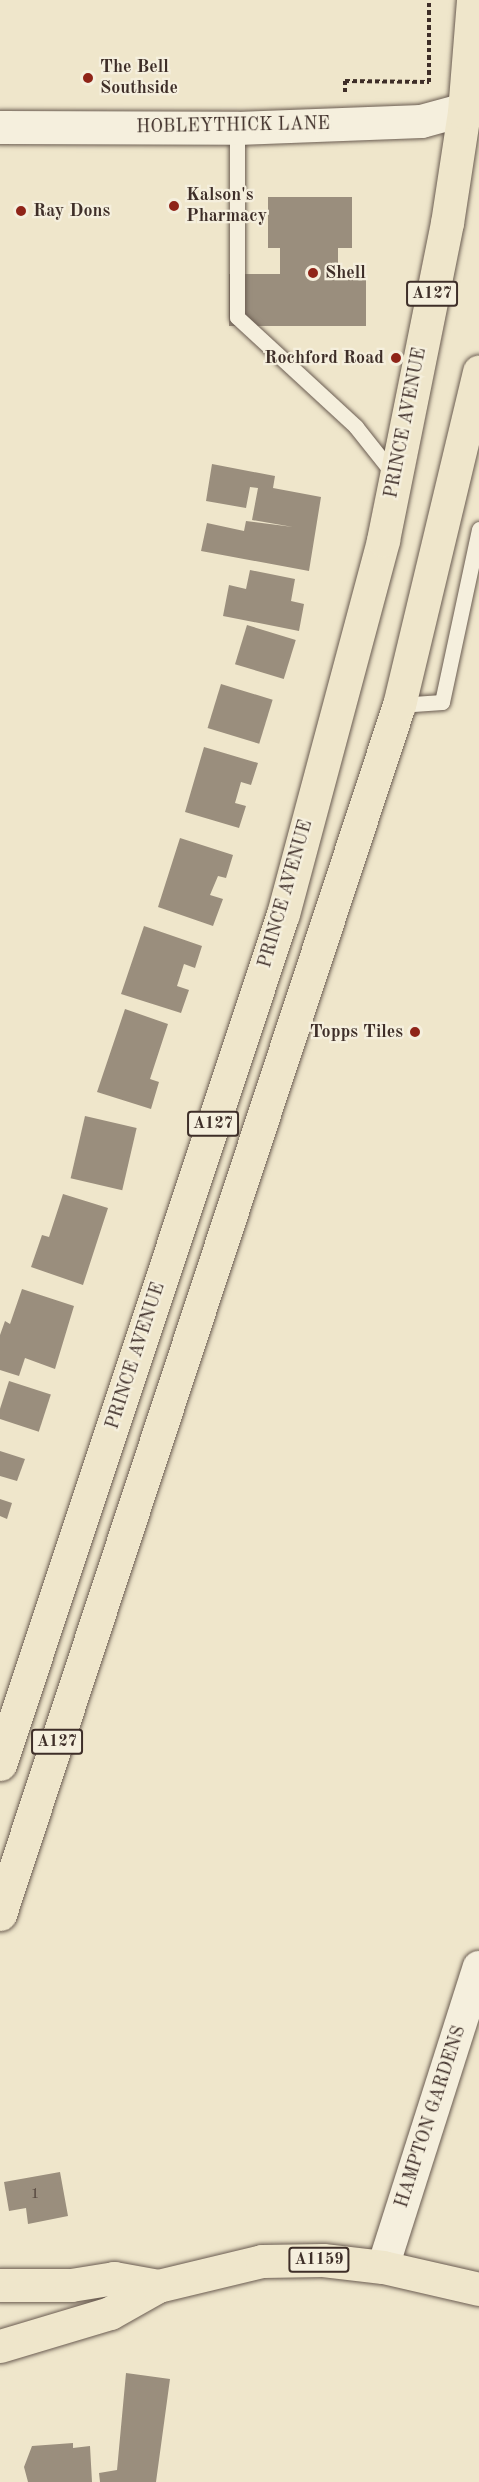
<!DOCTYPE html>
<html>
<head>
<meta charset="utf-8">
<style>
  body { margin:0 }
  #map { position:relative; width:479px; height:2482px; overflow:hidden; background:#efe6cb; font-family:"Old Standard TT",serif }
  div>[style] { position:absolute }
  .building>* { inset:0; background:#9a8e7d; transform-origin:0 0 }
  .path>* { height:4px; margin-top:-2px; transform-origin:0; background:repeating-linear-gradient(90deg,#3e2e28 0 4.5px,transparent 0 7.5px) }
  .roads { filter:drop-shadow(0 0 2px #6a5c51) drop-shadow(0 0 2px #6a5c51) }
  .service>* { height:15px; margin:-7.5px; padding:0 7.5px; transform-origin:7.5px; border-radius:7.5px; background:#f5efdd }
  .minor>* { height:32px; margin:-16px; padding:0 16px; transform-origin:16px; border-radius:16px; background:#f5efdd }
  .tertiary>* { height:33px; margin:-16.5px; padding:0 16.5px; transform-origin:16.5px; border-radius:16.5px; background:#f5efdd }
  .primary>* { height:33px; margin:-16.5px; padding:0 16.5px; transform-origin:16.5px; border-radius:16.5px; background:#efe6cb }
  .trunk>* { height:33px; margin:-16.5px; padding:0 16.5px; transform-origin:16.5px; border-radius:16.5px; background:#efe6cb }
  .dots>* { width:16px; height:16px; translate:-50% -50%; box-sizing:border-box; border:3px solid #f5efdd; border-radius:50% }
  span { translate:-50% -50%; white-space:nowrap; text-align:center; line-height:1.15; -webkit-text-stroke:4.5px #f5efdd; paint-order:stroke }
  .number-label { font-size:15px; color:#55463d }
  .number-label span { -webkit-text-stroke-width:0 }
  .shield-label span { padding:2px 4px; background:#f5efdd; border:2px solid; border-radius:4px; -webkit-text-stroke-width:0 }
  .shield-label { font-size:16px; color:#3e2e28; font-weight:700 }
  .poi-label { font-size:18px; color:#3e2e28; font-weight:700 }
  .left { translate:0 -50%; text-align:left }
  .right { translate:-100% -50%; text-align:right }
  .street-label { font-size:18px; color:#3e2e28 }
</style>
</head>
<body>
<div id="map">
  <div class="building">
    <div style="clip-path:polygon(268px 197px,352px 197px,352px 248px,338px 248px,338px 273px,366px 273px,366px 326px,229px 326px,229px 274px,280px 274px,280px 248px,268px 248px)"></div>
    <div style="clip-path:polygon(212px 464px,275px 476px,273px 488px,321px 497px,309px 571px,201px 551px,207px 523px,244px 531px,246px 521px,293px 527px,252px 520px,258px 488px,250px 487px,246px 508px,206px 501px)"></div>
    <div style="clip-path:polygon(250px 570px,295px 579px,291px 601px,304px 604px,299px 631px,223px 616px,229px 585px,246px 589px)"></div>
    <div style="left:247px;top:625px;width:51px;height:41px;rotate:17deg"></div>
    <div style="left:221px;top:684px;width:54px;height:46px;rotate:17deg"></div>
    <div style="clip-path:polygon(204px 747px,258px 763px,251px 785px,241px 782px,235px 803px,246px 806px,239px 828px,185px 812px)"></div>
    <div style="clip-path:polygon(180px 838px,233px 855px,226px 878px,218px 876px,210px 895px,223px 899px,213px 926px,158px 907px)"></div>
    <div style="clip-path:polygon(144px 926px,202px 946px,195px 968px,184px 964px,177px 986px,189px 990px,181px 1013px,121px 994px)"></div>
    <div style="clip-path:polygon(125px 1009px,168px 1024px,150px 1079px,159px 1082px,151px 1109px,97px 1092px)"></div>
    <div style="left:85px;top:1116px;width:53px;height:64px;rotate:13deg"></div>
    <div style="clip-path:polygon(63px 1194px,108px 1208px,83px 1285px,31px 1267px,42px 1235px,49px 1237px)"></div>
    <div style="clip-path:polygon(22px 1289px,74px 1306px,55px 1369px,25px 1358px,19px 1376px,0 1370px,0 1335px,5px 1321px,10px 1324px)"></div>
    <div style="left:9px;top:1381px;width:44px;height:39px;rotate:18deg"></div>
    <div style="clip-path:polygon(0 1451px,25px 1459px,17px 1481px,0 1476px)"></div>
    <div style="clip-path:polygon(0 1499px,12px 1503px,7px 1519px,0 1516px)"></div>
    <div style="clip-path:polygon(60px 2172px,68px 2216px,28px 2224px,26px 2208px,9px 2211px,4px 2182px)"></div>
    <div style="clip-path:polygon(126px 2373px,170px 2379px,156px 2482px,100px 2482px,99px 2473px,117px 2470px)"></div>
    <div style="clip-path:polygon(73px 2443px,73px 2448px,90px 2446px,92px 2482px,28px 2482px,24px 2467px,32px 2446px)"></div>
  </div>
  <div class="path">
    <div style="left:345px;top:92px;width:11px;rotate:-90deg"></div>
    <div style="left:345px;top:81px;width:84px;rotate:0.7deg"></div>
    <div style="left:429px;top:82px;width:82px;rotate:-90deg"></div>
  </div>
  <div class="roads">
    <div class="service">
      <div style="left:237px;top:128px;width:189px;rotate:90deg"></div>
      <div style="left:237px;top:317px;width:162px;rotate:42.7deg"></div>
      <div style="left:356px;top:427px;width:63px;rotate:51.5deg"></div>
      <div style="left:399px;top:705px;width:43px;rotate:-4deg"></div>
      <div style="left:442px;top:702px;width:177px;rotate:-77.9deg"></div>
    </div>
    <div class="minor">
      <div style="left:383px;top:2267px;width:315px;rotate:-72.3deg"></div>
    </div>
    <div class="tertiary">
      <div style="left:0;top:127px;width:237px;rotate:0.2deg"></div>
      <div style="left:237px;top:128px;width:184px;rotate:-2.2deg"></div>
      <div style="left:421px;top:121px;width:60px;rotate:-15.4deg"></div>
    </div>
    <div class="primary">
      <div style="left:0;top:2285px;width:71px"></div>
      <div style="left:71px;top:2285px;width:44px;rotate:-9.2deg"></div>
      <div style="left:114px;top:2278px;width:45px;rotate:10.3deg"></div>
      <div style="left:0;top:2346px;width:115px;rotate:-16.7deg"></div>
      <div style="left:110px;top:2313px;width:55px;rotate:-29.4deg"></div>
      <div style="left:158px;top:2286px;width:107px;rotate:-13.5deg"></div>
      <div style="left:262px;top:2261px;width:61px;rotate:-0.9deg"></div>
      <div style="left:323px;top:2260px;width:60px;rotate:6.7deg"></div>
      <div style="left:383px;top:2267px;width:98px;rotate:12.9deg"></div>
    </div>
    <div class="trunk">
      <div style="left:0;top:1764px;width:896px;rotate:-71.59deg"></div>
      <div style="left:283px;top:914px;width:387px;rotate:-75deg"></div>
      <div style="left:383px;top:540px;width:323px;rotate:-78.6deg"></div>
      <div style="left:447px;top:223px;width:112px;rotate:-81.3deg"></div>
      <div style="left:464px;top:112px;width:112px;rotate:-85.4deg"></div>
      <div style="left:0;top:1914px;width:1273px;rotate:-71.74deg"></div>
      <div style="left:399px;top:705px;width:343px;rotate:-76.5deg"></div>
    </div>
  </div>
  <div class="dots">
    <div style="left:88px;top:78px;background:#8f2418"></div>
    <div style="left:174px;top:206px;background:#8f2418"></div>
    <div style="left:21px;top:211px;background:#8f2418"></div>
    <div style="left:313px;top:273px;background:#8f2418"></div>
    <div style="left:396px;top:358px;background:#8f2418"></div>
    <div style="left:415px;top:1032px;background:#8f2418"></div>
  </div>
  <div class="number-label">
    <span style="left:35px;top:2195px">1</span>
  </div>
  <div class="shield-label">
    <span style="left:432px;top:294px">A127</span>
    <span style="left:213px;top:1124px">A127</span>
    <span style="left:57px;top:1742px">A127</span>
    <span style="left:319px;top:2260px">A1159</span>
  </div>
  <div class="poi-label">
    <span class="left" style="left:100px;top:78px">The Bell<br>Southside</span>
    <span class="left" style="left:186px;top:206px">Kalson's<br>Pharmacy</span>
    <span class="left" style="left:33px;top:211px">Ray Dons</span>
    <span class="left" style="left:325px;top:273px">Shell</span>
    <span class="right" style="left:384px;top:358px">Rochford Road</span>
    <span class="right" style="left:403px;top:1032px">Topps Tiles</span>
  </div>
  <div class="street-label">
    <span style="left:233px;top:126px;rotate:-1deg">HOBLEYTHICK LANE</span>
    <span style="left:406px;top:423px;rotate:-79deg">PRINCE AVENUE</span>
    <span style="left:286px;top:894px;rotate:-74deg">PRINCE AVENUE</span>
    <span style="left:136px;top:1356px;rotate:-72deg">PRINCE AVENUE</span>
    <span style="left:431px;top:2117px;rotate:-72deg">HAMPTON GARDENS</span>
  </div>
</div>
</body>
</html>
